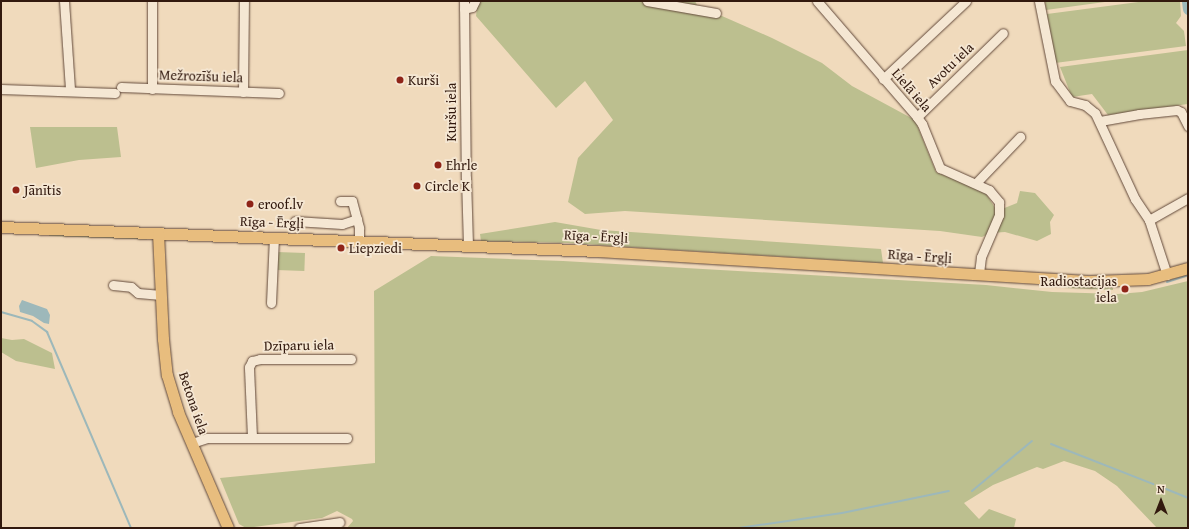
<!DOCTYPE html>
<html>
<head>
<meta charset="utf-8">
<style>
  body { margin:0 }
  #map { position:relative; width:1189px; height:529px; overflow:hidden; background:#f0dabc; font-family:"Gentium Book Plus",serif }
  div>[style] { position:absolute }
  .green>* { inset:0; background:#bcbf8f; transform-origin:0 0 }
  .water>* { inset:0; background:#9db8ba }
  .stream>* { height:2px; margin:-1px; padding:0 1px; transform-origin:1px; border-radius:1px; background:#9db8ba }
  .river>* { height:11px; margin:-5.5px; padding:0 5.5px; transform-origin:5.5px; border-radius:5.5px; background:#9db8ba }
  .roads { filter:drop-shadow(0 0 1px #62493a) drop-shadow(0 0 1px #62493a) }
  .minor>* { height:9px; margin:-4.5px; padding:0 4.5px; transform-origin:4.5px; border-radius:4.5px; background:#f5e7d3 }
  .major>* { height:11px; margin:-5.5px; padding:0 5.5px; transform-origin:5.5px; border-radius:5.5px; background:#e8bd7e }
  .dots>* { width:11px; height:11px; translate:-50% -50%; box-sizing:border-box; border:2px solid #f5e7d3; border-radius:50% }
  span { translate:-50% -50%; white-space:nowrap; text-align:center; line-height:1.15; -webkit-text-stroke:3.5px #f5e7d3; paint-order:stroke }
  .street-label { font-size:14px; color:#32190e }
  .poi-label { font-size:14px; color:#32190e }
  .left { translate:0 -50%; text-align:left }
  .right { translate:-100% -50%; text-align:right }
  .frame { position:absolute; inset:0; border:2px solid #32190e; pointer-events:none }
  .north { position:absolute; left:1141px; top:481px; width:40px; height:40px; -webkit-text-stroke:3px #f5e7d3; paint-order:stroke; rotate:0deg; font-size:11px; font-weight:700; line-height:16px; text-align:center; color:#32190e }
  .north::after { content:''; display:block; margin:auto; width:14px; height:18px; background:#32190e; clip-path:polygon(50% 0,100% 100%,50% 72%,0 100%) }
</style>
</head>
<body>
<div id="map">
  <div class="green">
    <div style="clip-path:polygon(478px 1px,695px 1px,697px 5px,772px 38px,822px 63px,852px 86px,915px 120px,936px 172px,985px 192px,997px 211px,1017px 203px,1020px 191px,1035px 193px,1054px 215px,1050px 222px,1051px 234px,1037px 241px,1005px 232px,990px 233px,982px 237px,940px 231px,625px 211px,585px 214px,568px 202px,578px 158px,613px 120px,585px 81px,556px 108px,476px 16px)"></div>
    <div style="clip-path:polygon(1045px 1px,1112px 1px,1046px 10px)"></div>
    <div style="clip-path:polygon(1146px 1px,1180px 1px,1181px 16px,1176px 23px,1184px 31px,1186px 46px,1055px 63px,1047px 14px)"></div>
    <div style="clip-path:polygon(1188px 50px,1188px 104px,1108px 115px,1092px 94px,1072px 97px,1060px 67px)"></div>
    <div style="clip-path:polygon(30px 127px,117px 127px,121px 157px,79px 160px,36px 168px)"></div>
    <div style="clip-path:polygon(555px 222px,601px 230px,881px 249px,883px 263px,568px 243px,481px 241px,480px 234px)"></div>
    <div style="left:49px;top:234px;width:98px;height:2px;rotate:2deg"></div>
    <div style="left:277px;top:252px;width:28px;height:18px;rotate:2deg"></div>
    <div style="clip-path:polygon(431px 256px,563px 261px,986px 285px,1052px 292px,1118px 294px,1142px 292px,1188px 281px,1188px 528px,1157px 528px,1117px 486px,1095px 471px,1064px 461px,1043px 469px,1037px 467px,993px 485px,964px 503px,979px 519px,989px 509px,1016px 519px,1014px 528px,347px 528px,353px 521px,352px 519px,337px 511px,322px 518px,246px 528px,239px 524px,220px 478px,375px 463px,374px 291px)"></div>
    <div style="clip-path:polygon(1071px 285px,1113px 288px,1113px 290px,1064px 288px)"></div>
    <div style="clip-path:polygon(1px 338px,12px 340px,24px 339px,52px 353px,55px 369px,16px 361px,1px 352px)"></div>
  </div>
  <div class="water">
    <div style="clip-path:polygon(22px 300px,47px 309px,50px 315px,49px 324px,44px 323px,33px 316px,20px 312px,19px 306px)"></div>
  </div>
  <div class="stream">
    <div style="left:1167px;top:282px;width:22px;rotate:-18deg"></div>
    <div style="left:1px;top:312px;width:32px;rotate:16deg"></div>
    <div style="left:32px;top:321px;width:19px;rotate:36deg"></div>
    <div style="left:47px;top:332px;width:213px;rotate:66.8deg"></div>
    <div style="left:1051px;top:444px;width:110px;rotate:21.4deg"></div>
    <div style="left:1166px;top:489px;width:24px;rotate:22deg"></div>
    <div style="left:972px;top:491px;width:78px;rotate:-39.8deg"></div>
    <div style="left:739px;top:528px;width:104px;rotate:-8.3deg"></div>
    <div style="left:842px;top:513px;width:109px;rotate:-11.6deg"></div>
  </div>
  <div class="river">
    <div style="left:1187px;top:1px;width:8px;rotate:83deg"></div>
  </div>
  <div class="roads">
    <div class="minor">
      <div style="left:64px;top:1px;width:89px;rotate:86.1deg"></div>
      <div style="left:464px;top:1px;width:177px;rotate:89.4deg"></div>
      <div style="left:466px;top:178px;width:68px;rotate:88.3deg"></div>
      <div style="left:647px;top:1px;width:70px;rotate:9.9deg"></div>
      <div style="left:817px;top:1px;width:153px;rotate:49.2deg"></div>
      <div style="left:917px;top:117px;width:9px;rotate:54deg"></div>
      <div style="left:922px;top:124px;width:48px;rotate:67.8deg"></div>
      <div style="left:940px;top:168px;width:54px;rotate:24.2deg"></div>
      <div style="left:989px;top:190px;width:16px;rotate:50deg"></div>
      <div style="left:999px;top:202px;width:13px;rotate:90deg"></div>
      <div style="left:999px;top:215px;width:46px;rotate:113.2deg"></div>
      <div style="left:981px;top:257px;width:17px;rotate:97deg"></div>
      <div style="left:1039px;top:1px;width:82px;rotate:78.7deg"></div>
      <div style="left:1055px;top:81px;width:25px;rotate:53deg"></div>
      <div style="left:1070px;top:101px;width:16px;rotate:15deg"></div>
      <div style="left:1085px;top:105px;width:13px;rotate:39deg"></div>
      <div style="left:1095px;top:113px;width:95px;rotate:65.1deg"></div>
      <div style="left:1135px;top:199px;width:25px;rotate:56deg"></div>
      <div style="left:464px;top:9px;width:8px;rotate:-14deg"></div>
      <div style="left:472px;top:7px;width:7px;rotate:-63deg"></div>
      <div style="left:883px;top:79px;width:114px;rotate:-43.2deg"></div>
      <div style="left:121px;top:87px;width:158px;rotate:2.2deg"></div>
      <div style="left:1px;top:89px;width:114px;rotate:2deg"></div>
      <div style="left:152px;top:89px;width:88px;rotate:-90deg"></div>
      <div style="left:243px;top:92px;width:91px;rotate:-89.4deg"></div>
      <div style="left:917px;top:117px;width:120px;rotate:-44.3deg"></div>
      <div style="left:1100px;top:121px;width:40px;rotate:-10deg"></div>
      <div style="left:1139px;top:114px;width:38px;rotate:-6deg"></div>
      <div style="left:1177px;top:110px;width:4px;rotate:27deg"></div>
      <div style="left:1181px;top:112px;width:16px;rotate:63deg"></div>
      <div style="left:976px;top:183px;width:64px;rotate:-46.3deg"></div>
      <div style="left:340px;top:201px;width:12px"></div>
      <div style="left:352px;top:201px;width:28px;rotate:75deg"></div>
      <div style="left:359px;top:228px;width:13px;rotate:90deg"></div>
      <div style="left:295px;top:221px;width:47px;rotate:3.7deg"></div>
      <div style="left:342px;top:224px;width:16px;rotate:-18deg"></div>
      <div style="left:1167px;top:275px;width:58px;rotate:-108.1deg"></div>
      <div style="left:1149px;top:220px;width:45px;rotate:-29.4deg"></div>
      <div style="left:113px;top:285px;width:18px;rotate:6deg"></div>
      <div style="left:131px;top:287px;width:9px;rotate:41deg"></div>
      <div style="left:138px;top:293px;width:23px;rotate:5deg"></div>
      <div style="left:271px;top:303px;width:66px;rotate:-87.4deg"></div>
      <div style="left:252px;top:437px;width:70px;rotate:-92.5deg"></div>
      <div style="left:249px;top:367px;width:7px;rotate:-63deg"></div>
      <div style="left:252px;top:361px;width:8px;rotate:-14deg"></div>
      <div style="left:260px;top:359px;width:91px"></div>
      <div style="left:192px;top:443px;width:16px;rotate:-18deg"></div>
      <div style="left:207px;top:438px;width:140px"></div>
      <div style="left:299px;top:528px;width:41px;rotate:-8.3deg"></div>
    </div>
    <div class="major">
      <div style="left:1px;top:227px;width:597px;rotate:2.3deg"></div>
      <div style="left:598px;top:251px;width:494px;rotate:3.5deg"></div>
      <div style="left:1091px;top:281px;width:57px;rotate:-2deg"></div>
      <div style="left:1148px;top:279px;width:41px;rotate:-15.4deg"></div>
      <div style="left:158px;top:233px;width:106px;rotate:87.3deg"></div>
      <div style="left:163px;top:339px;width:36px;rotate:84deg"></div>
      <div style="left:167px;top:375px;width:39px;rotate:73deg"></div>
      <div style="left:178px;top:412px;width:126px;rotate:66.7deg"></div>
    </div>
  </div>
  <div class="dots">
    <div style="left:400px;top:80px;background:#8f2418"></div>
    <div style="left:438px;top:165px;background:#8f2418"></div>
    <div style="left:417px;top:186px;background:#8f2418"></div>
    <div style="left:16px;top:190px;background:#8f2418"></div>
    <div style="left:250px;top:204px;background:#8f2418"></div>
    <div style="left:341px;top:248px;background:#8f2418"></div>
    <div style="left:1125px;top:289px;background:#8f2418"></div>
  </div>
  <div class="street-label">
    <span style="left:950px;top:65px;rotate:-44deg">Avotu iela</span>
    <span style="left:201px;top:76px;rotate:2deg">Mežrozīšu iela</span>
    <span style="left:912px;top:90px;rotate:49deg">Lielā iela</span>
    <span style="left:451px;top:112px;rotate:-90deg">Kuršu iela</span>
    <span style="left:272px;top:222px;rotate:2deg">Rīga - Ērgļi</span>
    <span style="left:596px;top:236px;rotate:3deg">Rīga - Ērgļi</span>
    <span style="left:920px;top:256px;rotate:4deg">Rīga - Ērgļi</span>
    <span style="left:299px;top:345px;rotate:-1deg">Dzīparu iela</span>
    <span style="left:194px;top:403px;rotate:71deg">Betona iela</span>
  </div>
  <div class="poi-label">
    <span class="left" style="left:408px;top:80px">Kurši</span>
    <span class="left" style="left:446px;top:165px">Ehrle</span>
    <span class="left" style="left:425px;top:186px">Circle K</span>
    <span class="left" style="left:24px;top:190px">Jānītis</span>
    <span class="left" style="left:258px;top:204px">eroof.lv</span>
    <span class="left" style="left:349px;top:248px">Liepziedi</span>
    <span class="right" style="left:1117px;top:289px">Radiostacijas<br>iela</span>
  </div>
  <div class="frame"></div>
  <div class="north">N</div>
</div>
</body>
</html>
